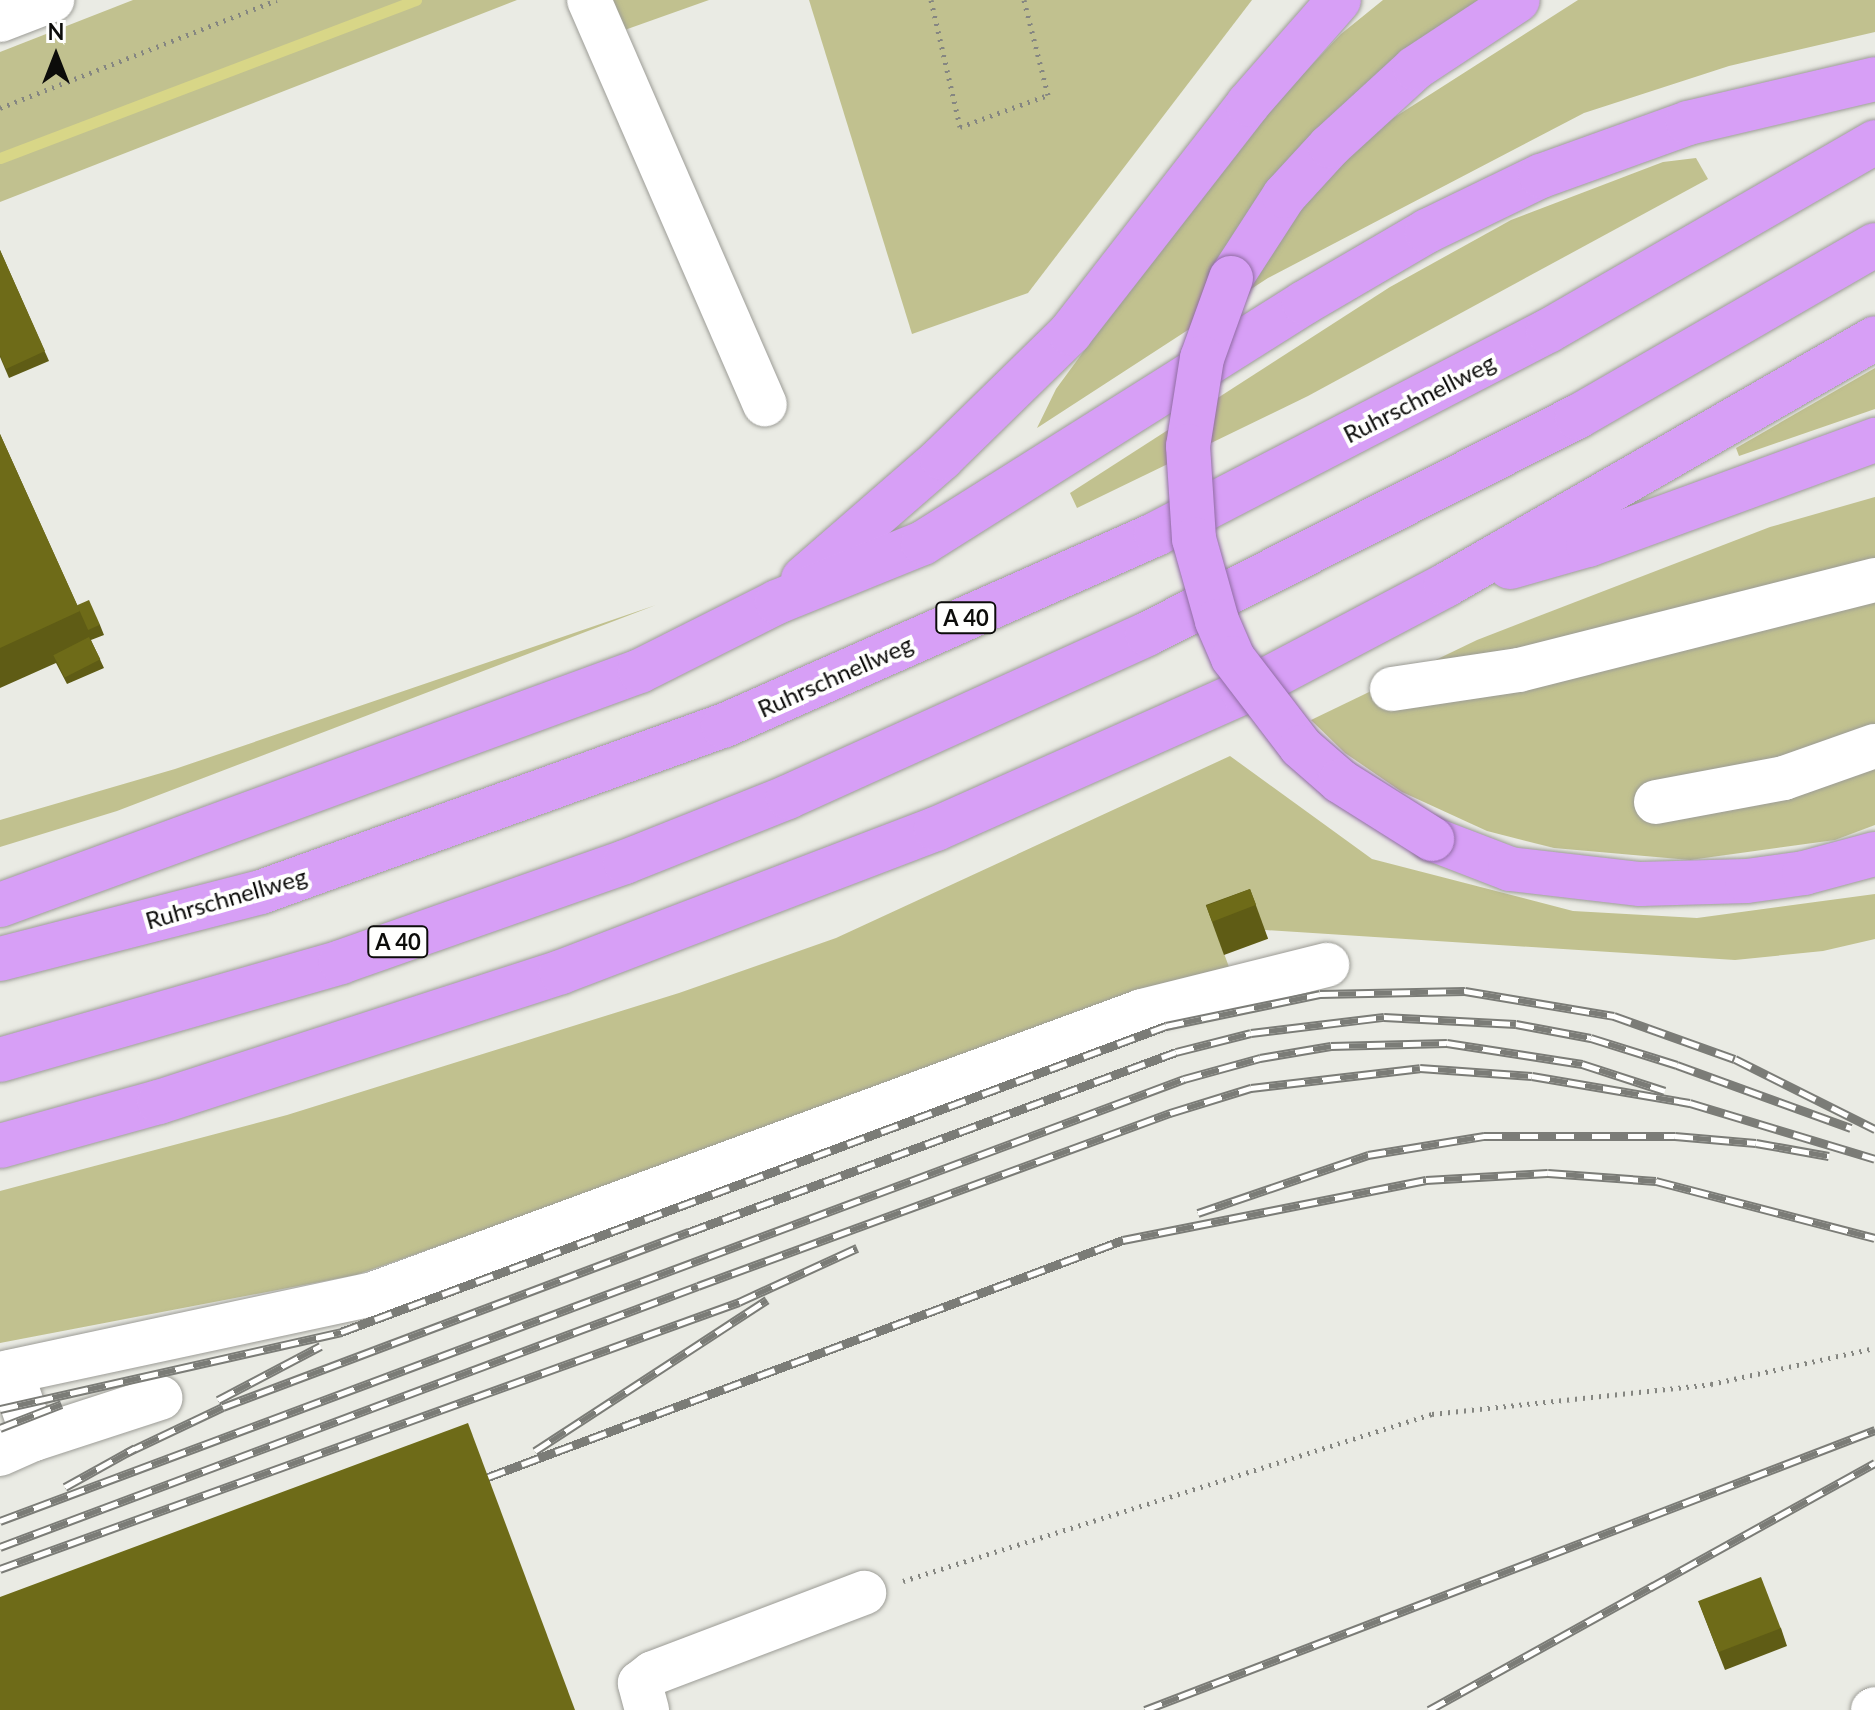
<!DOCTYPE html>
<html>
<head>
<meta charset="utf-8">
<style>
  body { margin:0 }
  #map { position:relative; width:1875px; height:1710px; overflow:hidden; background:#eaebe4; font-family:Lato,sans-serif }
  div>[style] { position:absolute }
  .green>* { inset:0; background:#c1c18f }
  .stream>* { height:11px; margin:-5.5px; padding:0 5.5px; transform-origin:5.5px; border-radius:5.5px; background:#d8d687 }
  .path>* { height:5px; margin-top:-2.5px; transform-origin:0; background:repeating-linear-gradient(90deg,#858681 0 2px,transparent 0 8px) }
  .roads { filter:drop-shadow(0 0 2px #9c9c96) drop-shadow(0 0 2px #9c9c96) }
  .minor>* { height:44px; margin:-22px; padding:0 22px; transform-origin:22px; border-radius:22px; background:#fff }
  .highway>* { height:44px; margin:-22px; padding:0 22px; transform-origin:22px; border-radius:22px; background:#d79ff6 }
  .rail>* { height:9px; margin-top:-4.5px; transform-origin:0; background:repeating-linear-gradient(90deg,#fffffe 0 18px,#7b7c77 0 36px); box-sizing:border-box; border-block:2px solid #7b7c77 }
  .bridges { filter:drop-shadow(0 0 2px #906ca3) drop-shadow(0 0 2px #906ca3) }
  .highway-bridge>* { height:44px; margin:-22px; padding:0 22px; transform-origin:22px; border-radius:22px; background:#d79ff6 }
  .wall>* { inset:0; background:#5f5c15; transform-origin:0 0 }
  .building>* { inset:0; background:#6e6b18; transform-origin:0 0 }
  span { translate:-50% -50%; white-space:nowrap; text-align:center; line-height:1.15; -webkit-text-stroke:8px #fffffe; paint-order:stroke }
  .shield-label span { padding:2px 6px; background:#fffffe; border:2px solid; border-radius:6px; -webkit-text-stroke-width:0 }
  .shield-label { font-size:22px; color:#0c0c0a; font-weight:700 }
  .street-label { font-size:24px; color:#0c0c0a }
  .north { position:absolute; left:16px; top:16px; width:80px; height:80px; -webkit-text-stroke:6px #fffffe; paint-order:stroke; rotate:0deg; font-size:22px; font-weight:700; line-height:32px; text-align:center; color:#0c0c0a }
  .north::after { content:''; display:block; margin:auto; width:28px; height:36px; background:#0c0c0a; clip-path:polygon(50% 0,100% 100%,50% 72%,0 100%) }
</style>
</head>
<body>
<div id="map">
  <div class="green">
    <div style="clip-path:polygon(133px 0,517px 0,0 202px,0 52px)"></div>
    <div style="clip-path:polygon(607px 0,709px 0,619px 32px)"></div>
    <div style="clip-path:polygon(809px 0,1252px 0,1028px 293px,912px 334px)"></div>
    <div style="clip-path:polygon(1383px 0,1479px 0,1387px 122px,1578px 0,1875px 0,1875px 32px,1729px 66px,1584px 113px,1268px 278px,1037px 428px,1056px 389px,1233px 148px,1341px 34px)"></div>
    <div style="clip-path:polygon(1696px 158px,1708px 179px,1308px 396px,1077px 508px,1070px 493px,1390px 287px,1511px 220px,1663px 162px)"></div>
    <div style="clip-path:polygon(1875px 368px,1875px 409px,1739px 456px,1736px 448px)"></div>
    <div style="clip-path:polygon(1875px 497px,1875px 825px,1835px 840px,1690px 860px,1554px 848px,1487px 831px,1402px 792px,1345px 753px,1311px 720px,1477px 640px,1770px 527px)"></div>
    <div style="clip-path:polygon(656px 605px,117px 811px,0 847px,0 820px,175px 769px)"></div>
    <div style="clip-path:polygon(1230px 756px,1372px 859px,1573px 911px,1697px 918px,1875px 894px,1875px 939px,1823px 951px,1735px 960px,1265px 930px,1219px 940px,1229px 967px,356px 1275px,0 1343px,0 1191px,287px 1115px,679px 993px,836px 938px)"></div>
  </div>
  <div class="stream">
    <div style="left:0;top:158px;width:445px;rotate:-20.8deg"></div>
  </div>
  <div class="path">
    <div style="left:931px;top:0;width:130px;rotate:77.1deg"></div>
    <div style="left:960px;top:127px;width:94px;rotate:-20deg"></div>
    <div style="left:1048px;top:95px;width:98px;rotate:-104.2deg"></div>
    <div style="left:0;top:108px;width:297px;rotate:-21.3deg"></div>
    <div style="left:903px;top:1581px;width:555px;rotate:-17.52deg"></div>
    <div style="left:1432px;top:1414px;width:281px;rotate:-6.1deg"></div>
    <div style="left:1711px;top:1384px;width:168px;rotate:-12.4deg"></div>
  </div>
  <div class="roads">
    <div class="minor">
      <div style="left:589px;top:0;width:441px;rotate:66.5deg"></div>
      <div style="left:0;top:20px;width:56px;rotate:-21deg"></div>
      <div style="left:1392px;top:689px;width:128px;rotate:-8.5deg"></div>
      <div style="left:1519px;top:670px;width:367px;rotate:-14.2deg"></div>
      <div style="left:1656px;top:802px;width:130px;rotate:-10.6deg"></div>
      <div style="left:1784px;top:778px;width:96px;rotate:-19.4deg"></div>
      <div style="left:0;top:1374px;width:381px;rotate:-12.1deg"></div>
      <div style="left:373px;top:1294px;width:819px;rotate:-20.2deg"></div>
      <div style="left:1142px;top:1011px;width:191px;rotate:-14deg"></div>
      <div style="left:34px;top:1439px;width:133px;rotate:-18deg"></div>
      <div style="left:0;top:1454px;width:37px;rotate:-24deg"></div>
      <div style="left:34px;top:1439px;width:71px;rotate:-108.9deg"></div>
      <div style="left:647px;top:1710px;width:28px;rotate:-105deg"></div>
      <div style="left:640px;top:1683px;width:16px;rotate:-38deg"></div>
      <div style="left:653px;top:1673px;width:226px;rotate:-20.8deg"></div>
      <div style="left:1873px;top:1710px;width:2px;rotate:-27deg"></div>
    </div>
    <div class="highway">
      <div style="left:1231px;top:278px;width:98px;rotate:-57.1deg"></div>
      <div style="left:1284px;top:196px;width:68px;rotate:-47.4deg"></div>
      <div style="left:1330px;top:146px;width:115px;rotate:-42.5deg"></div>
      <div style="left:1415px;top:68px;width:123px;rotate:-33.4deg"></div>
      <div style="left:1510px;top:567px;width:81px;rotate:-15.8deg"></div>
      <div style="left:1588px;top:545px;width:306px;rotate:-20.1deg"></div>
      <div style="left:803px;top:579px;width:184px;rotate:-41deg"></div>
      <div style="left:942px;top:458px;width:179px;rotate:-44.3deg"></div>
      <div style="left:1070px;top:333px;width:290px;rotate:-52.1deg"></div>
      <div style="left:1248px;top:104px;width:138px;rotate:-48.8deg"></div>
      <div style="left:1432px;top:839px;width:84px;rotate:21deg"></div>
      <div style="left:1510px;top:869px;width:131px;rotate:6.6deg"></div>
      <div style="left:1640px;top:884px;width:107px;rotate:-1.6deg"></div>
      <div style="left:1747px;top:881px;width:58px;rotate:-8deg"></div>
      <div style="left:1804px;top:873px;width:73px;rotate:-15deg"></div>
      <div style="left:0;top:905px;width:681px;rotate:-20.08deg"></div>
      <div style="left:640px;top:671px;width:153px;rotate:-26.7deg"></div>
      <div style="left:777px;top:602px;width:157px;rotate:-22deg"></div>
      <div style="left:923px;top:543px;width:450px;rotate:-32.2deg"></div>
      <div style="left:1304px;top:303px;width:143px;rotate:-30.3deg"></div>
      <div style="left:1427px;top:231px;width:127px;rotate:-25.8deg"></div>
      <div style="left:1541px;top:176px;width:156px;rotate:-19.8deg"></div>
      <div style="left:1688px;top:123px;width:192px;rotate:-13.2deg"></div>
      <div style="left:0;top:959px;width:269px;rotate:-14.4deg"></div>
      <div style="left:261px;top:892px;width:491px;rotate:-19.8deg"></div>
      <div style="left:723px;top:726px;width:474px;rotate:-23.9deg"></div>
      <div style="left:1156px;top:534px;width:441px;rotate:-27.4deg"></div>
      <div style="left:1548px;top:331px;width:378px;rotate:-30deg"></div>
      <div style="left:0;top:1060px;width:355px;rotate:-16deg"></div>
      <div style="left:341px;top:962px;width:301px;rotate:-19.4deg"></div>
      <div style="left:625px;top:862px;width:175px;rotate:-21.7deg"></div>
      <div style="left:788px;top:797px;width:394px;rotate:-24.4deg"></div>
      <div style="left:1147px;top:634px;width:482px;rotate:-26.8deg"></div>
      <div style="left:1577px;top:417px;width:344px;rotate:-30deg"></div>
      <div style="left:0;top:1146px;width:165px;rotate:-15.5deg"></div>
      <div style="left:159px;top:1102px;width:422px;rotate:-17.9deg"></div>
      <div style="left:561px;top:972px;width:401px;rotate:-20.9deg"></div>
      <div style="left:936px;top:829px;width:336px;rotate:-24deg"></div>
      <div style="left:1243px;top:692px;width:229px;rotate:-27.8deg"></div>
      <div style="left:1446px;top:585px;width:495px;rotate:-29.9deg"></div>
    </div>
  </div>
  <div class="rail">
    <div style="left:1198px;top:1213px;width:180px;rotate:-18.8deg"></div>
    <div style="left:1368px;top:1155px;width:118px;rotate:-9.3deg"></div>
    <div style="left:1484px;top:1136px;width:191px"></div>
    <div style="left:1675px;top:1136px;width:81px;rotate:4.9deg"></div>
    <div style="left:1756px;top:1143px;width:74px;rotate:10.1deg"></div>
    <div style="left:218px;top:1400px;width:116px;rotate:-27.7deg"></div>
    <div style="left:0;top:1409px;width:350px;rotate:-12.7deg"></div>
    <div style="left:341px;top:1332px;width:880px;rotate:-20.35deg"></div>
    <div style="left:1166px;top:1026px;width:157px;rotate:-11.7deg"></div>
    <div style="left:1320px;top:994px;width:145px;rotate:-1.2deg"></div>
    <div style="left:1465px;top:991px;width:151px;rotate:9.5deg"></div>
    <div style="left:1614px;top:1016px;width:128px;rotate:19.6deg"></div>
    <div style="left:1735px;top:1059px;width:157px;rotate:26.6deg"></div>
    <div style="left:0;top:1428px;width:66px;rotate:-21.2deg"></div>
    <div style="left:535px;top:1451px;width:277px;rotate:-33.1deg"></div>
    <div style="left:126px;top:1453px;width:107px;rotate:-25.4deg"></div>
    <div style="left:223px;top:1407px;width:498px;rotate:-20.6deg"></div>
    <div style="left:689px;top:1232px;width:519px;rotate:-20.28deg"></div>
    <div style="left:1176px;top:1052px;width:77px;rotate:-14.2deg"></div>
    <div style="left:1251px;top:1033px;width:134px;rotate:-6.9deg"></div>
    <div style="left:1384px;top:1017px;width:132px;rotate:3deg"></div>
    <div style="left:1516px;top:1024px;width:76px;rotate:10.6deg"></div>
    <div style="left:1591px;top:1038px;width:90px;rotate:17.4deg"></div>
    <div style="left:1677px;top:1065px;width:185px;rotate:19.9deg"></div>
    <div style="left:488px;top:1477px;width:678px;rotate:-20.47deg"></div>
    <div style="left:1123px;top:1240px;width:309px;rotate:-11.2deg"></div>
    <div style="left:1426px;top:1180px;width:122px;rotate:-3.3deg"></div>
    <div style="left:1548px;top:1173px;width:108px;rotate:4.2deg"></div>
    <div style="left:1656px;top:1181px;width:226px;rotate:14.6deg"></div>
    <div style="left:65px;top:1487px;width:80px;rotate:-29.1deg"></div>
    <div style="left:0;top:1521px;width:1264px;rotate:-20.47deg"></div>
    <div style="left:1184px;top:1079px;width:79px;rotate:-15.4deg"></div>
    <div style="left:1260px;top:1058px;width:72px;rotate:-9.6deg"></div>
    <div style="left:1331px;top:1046px;width:116px;rotate:-1.5deg"></div>
    <div style="left:1447px;top:1043px;width:137px;rotate:8.8deg"></div>
    <div style="left:1582px;top:1064px;width:87px;rotate:18deg"></div>
    <div style="left:0;top:1547px;width:745px;rotate:-20.5deg"></div>
    <div style="left:698px;top:1286px;width:503px;rotate:-20.13deg"></div>
    <div style="left:1170px;top:1113px;width:85px;rotate:-17.2deg"></div>
    <div style="left:1251px;top:1088px;width:170px;rotate:-6.7deg"></div>
    <div style="left:1420px;top:1068px;width:112px;rotate:4.1deg"></div>
    <div style="left:1532px;top:1076px;width:160px;rotate:9.7deg"></div>
    <div style="left:1690px;top:1103px;width:193px;rotate:16.8deg"></div>
    <div style="left:0;top:1569px;width:786px;rotate:-19.86deg"></div>
    <div style="left:739px;top:1302px;width:130px;rotate:-24.6deg"></div>
    <div style="left:1145px;top:1710px;width:782px;rotate:-20.98deg"></div>
    <div style="left:1429px;top:1710px;width:510px;rotate:-28.98deg"></div>
  </div>
  <div class="bridges">
    <div class="highway-bridge">
      <div style="left:1231px;top:278px;width:85px;rotate:109.9deg"></div>
      <div style="left:1202px;top:358px;width:89px;rotate:99deg"></div>
      <div style="left:1188px;top:446px;width:93px;rotate:86.3deg"></div>
      <div style="left:1194px;top:539px;width:85px;rotate:74.3deg"></div>
      <div style="left:1217px;top:621px;width:40px;rotate:66.6deg"></div>
      <div style="left:1233px;top:658px;width:112px;rotate:52.6deg"></div>
      <div style="left:1301px;top:747px;width:52px;rotate:41.1deg"></div>
      <div style="left:1340px;top:781px;width:109px;rotate:32.2deg"></div>
    </div>
  </div>
  <div class="wall">
    <div style="clip-path:polygon(0 250px,49px 361px,9px 378px,0 357px)"></div>
    <div style="clip-path:polygon(0 434px,77px 605px,100px 625px,104px 635px,91px 640px,104px 668px,67px 684px,56px 663px,0 688px)"></div>
    <div style="left:1250px;top:889px;width:53px;height:47px;rotate:70deg"></div>
    <div style="clip-path:polygon(1698px 1601px,1781px 1628px,1787px 1646px,1725px 1670px)"></div>
  </div>
  <div class="building">
    <div style="clip-path:polygon(0 250px,45px 351px,6px 369px,0 355px)"></div>
    <div style="clip-path:polygon(0 434px,80px 611px,0 648px)"></div>
    <div style="left:89px;top:600px;width:27px;height:13px;rotate:66deg"></div>
    <div style="left:89px;top:637px;width:25px;height:40px;rotate:63deg"></div>
    <div style="left:1250px;top:889px;width:17px;height:47px;rotate:69deg"></div>
    <div style="clip-path:polygon(468px 1423px,575px 1710px,0 1710px,0 1597px)"></div>
    <div style="left:1761px;top:1577px;width:55px;height:67px;rotate:69deg"></div>
  </div>
  <div class="shield-label">
    <span style="left:966px;top:618px">A 40</span>
    <span style="left:398px;top:942px">A 40</span>
  </div>
  <div class="street-label">
    <span style="left:1419px;top:398px;rotate:-27deg">Ruhrschnellweg</span>
    <span style="left:835px;top:676px;rotate:-24deg">Ruhrschnellweg</span>
    <span style="left:226px;top:898px;rotate:-16deg">Ruhrschnellweg</span>
  </div>
  <div class="north">N</div>
</div>
</body>
</html>
